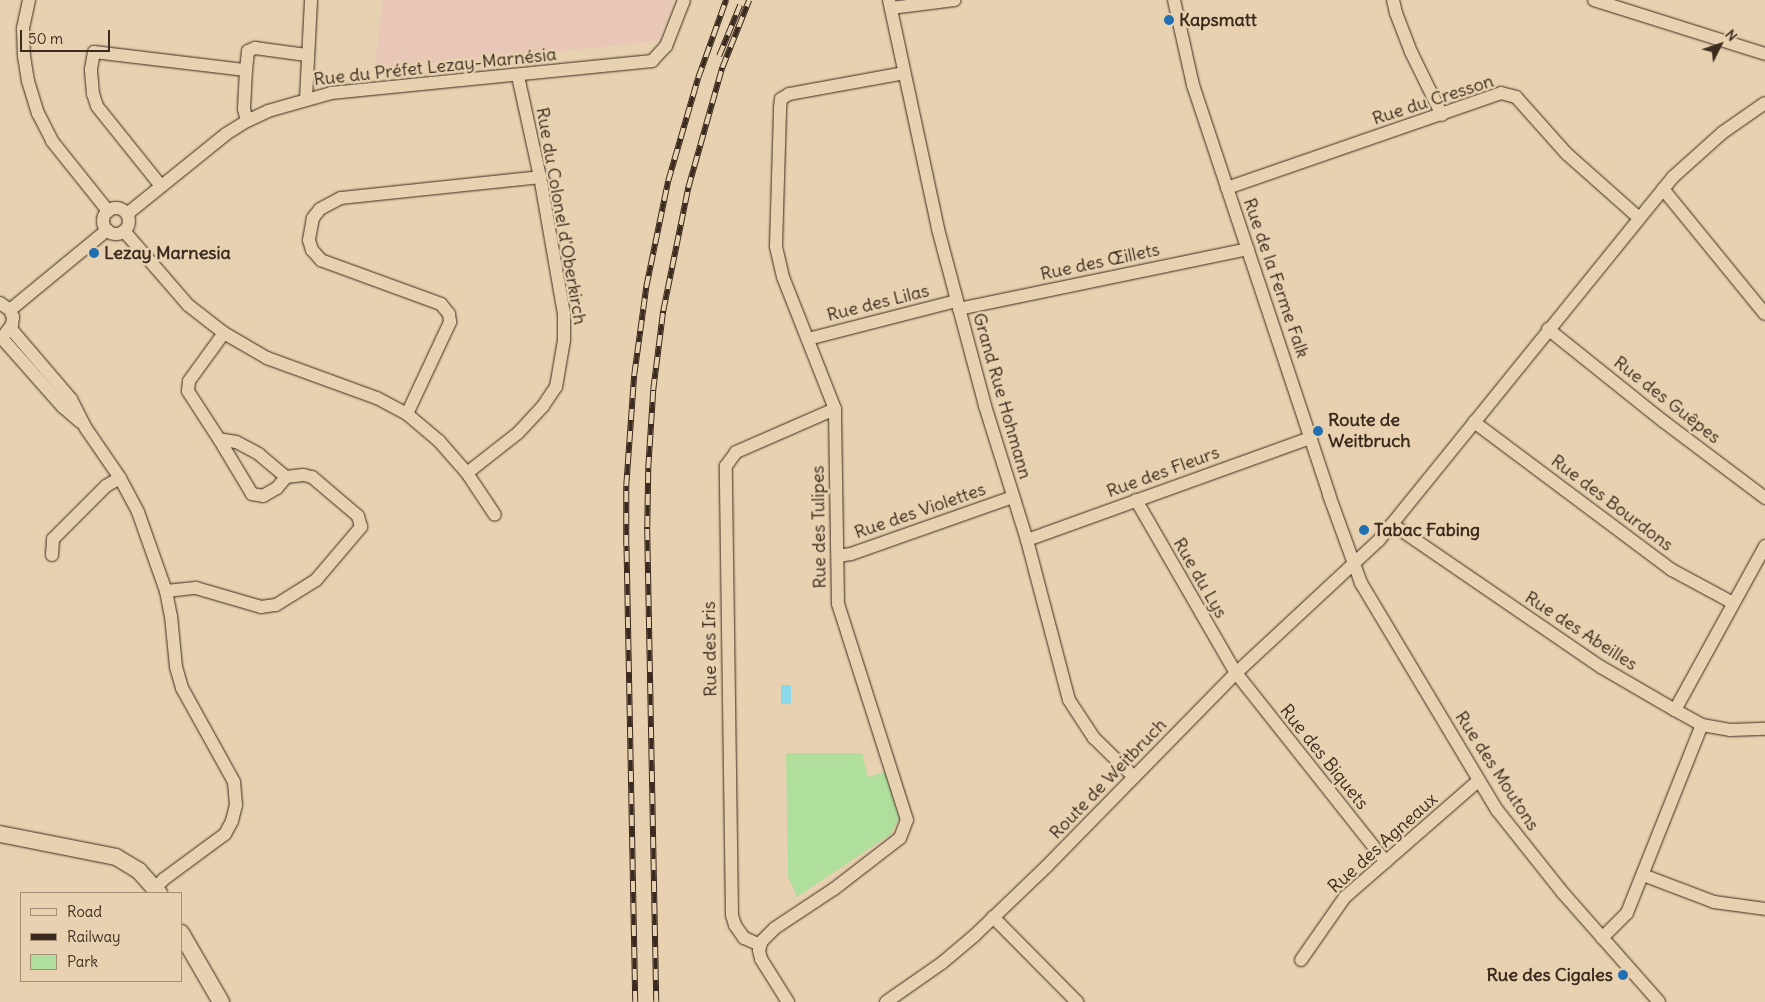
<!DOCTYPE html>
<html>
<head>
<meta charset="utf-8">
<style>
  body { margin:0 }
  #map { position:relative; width:1765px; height:1002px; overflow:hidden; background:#e7d1b0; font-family:Delius,sans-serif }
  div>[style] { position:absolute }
  .built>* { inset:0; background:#e8c7b6 }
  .green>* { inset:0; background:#afde9d }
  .water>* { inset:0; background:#8cd8ec; transform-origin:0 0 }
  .roads { filter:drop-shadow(0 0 1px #3b2a1e) drop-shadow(0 0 1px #3b2a1e) }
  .minor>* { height:12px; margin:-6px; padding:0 6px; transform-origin:6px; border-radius:6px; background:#e7d1b0 }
  .minor>.ring { margin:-6px; padding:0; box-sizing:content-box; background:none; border:12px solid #e7d1b0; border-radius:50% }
  .major>* { height:16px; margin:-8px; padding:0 8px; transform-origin:8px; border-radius:8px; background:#e7d1b0 }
  .rail>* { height:5.5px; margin-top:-2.75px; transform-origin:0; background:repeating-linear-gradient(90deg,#e7d1b0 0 11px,#3b2a1e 0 22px); box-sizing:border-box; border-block:1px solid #3b2a1e }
  .dots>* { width:14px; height:14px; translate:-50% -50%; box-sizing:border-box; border:2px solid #e7d1b0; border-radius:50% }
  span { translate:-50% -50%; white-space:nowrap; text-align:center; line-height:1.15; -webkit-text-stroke:5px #e7d1b0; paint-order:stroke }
  .poi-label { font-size:18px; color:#3b2a1e; font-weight:700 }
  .left { translate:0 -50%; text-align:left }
  .right { translate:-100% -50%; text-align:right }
  .street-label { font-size:18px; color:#3b2a1e }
  .legend { position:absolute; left:20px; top:892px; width:162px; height:90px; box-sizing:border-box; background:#e7d1b0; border:1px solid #a28e76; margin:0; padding:6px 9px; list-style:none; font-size:15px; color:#3b2a1e }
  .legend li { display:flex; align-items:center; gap:10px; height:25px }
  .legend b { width:25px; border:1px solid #a28e76 }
  .north { position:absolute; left:1695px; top:20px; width:50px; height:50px; -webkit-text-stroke:4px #e7d1b0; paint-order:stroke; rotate:49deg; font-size:14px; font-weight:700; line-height:20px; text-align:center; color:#3b2a1e }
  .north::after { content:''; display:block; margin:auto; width:18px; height:22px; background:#3b2a1e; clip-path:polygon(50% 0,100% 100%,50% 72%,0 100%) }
  .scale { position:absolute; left:20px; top:30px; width:90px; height:22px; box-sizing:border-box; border:2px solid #3b2a1e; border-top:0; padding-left:6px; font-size:15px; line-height:18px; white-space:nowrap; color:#3b2a1e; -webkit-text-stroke:4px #e7d1b0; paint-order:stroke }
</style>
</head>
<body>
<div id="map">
  <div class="built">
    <div style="clip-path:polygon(383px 0,674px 0,658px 41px,374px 71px)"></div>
  </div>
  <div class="green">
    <div style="clip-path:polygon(786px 753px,862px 753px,868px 777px,885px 772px,899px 818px,891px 834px,797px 897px,788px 877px)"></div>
  </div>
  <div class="water">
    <div style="left:781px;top:685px;width:10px;height:19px"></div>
  </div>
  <div class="roads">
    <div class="minor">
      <div style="left:29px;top:0;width:30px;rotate:102deg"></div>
      <div style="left:23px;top:29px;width:27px;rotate:88deg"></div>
      <div style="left:24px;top:56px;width:25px;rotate:81deg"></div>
      <div style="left:28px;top:81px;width:34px;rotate:73deg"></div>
      <div style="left:38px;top:113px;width:31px;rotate:63deg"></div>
      <div style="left:52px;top:141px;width:90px;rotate:51.3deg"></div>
      <div style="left:889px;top:0;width:234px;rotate:77.9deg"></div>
      <div style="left:938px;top:229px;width:183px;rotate:75.1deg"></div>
      <div style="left:985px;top:406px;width:140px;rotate:72.6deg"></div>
      <div style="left:1027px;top:540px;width:165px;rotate:75.3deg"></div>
      <div style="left:1069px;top:700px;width:45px;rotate:56.7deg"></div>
      <div style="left:1094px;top:738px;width:56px;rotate:44.3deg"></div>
      <div style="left:1174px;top:0;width:87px;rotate:77.4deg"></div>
      <div style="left:1193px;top:85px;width:432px;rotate:71.6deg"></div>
      <div style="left:1329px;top:495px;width:94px;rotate:70deg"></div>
      <div style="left:1361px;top:583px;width:265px;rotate:59.1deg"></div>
      <div style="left:1497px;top:810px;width:106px;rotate:51.5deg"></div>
      <div style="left:1563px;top:893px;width:145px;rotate:48.6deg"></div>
      <div style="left:1393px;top:0;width:13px;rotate:77deg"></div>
      <div style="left:1396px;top:13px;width:42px;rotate:69deg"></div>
      <div style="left:1411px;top:52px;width:70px;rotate:63.8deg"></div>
      <div style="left:1594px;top:0;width:179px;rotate:17.5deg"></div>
      <div style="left:891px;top:8px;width:64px;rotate:-7.1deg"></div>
      <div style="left:246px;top:70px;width:19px;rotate:-84deg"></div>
      <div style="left:248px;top:51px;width:8px;rotate:-23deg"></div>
      <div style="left:255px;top:48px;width:52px;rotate:7.7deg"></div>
      <div style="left:306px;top:99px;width:99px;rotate:-87.1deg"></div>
      <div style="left:161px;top:186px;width:102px;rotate:-128.7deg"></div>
      <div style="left:97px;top:106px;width:13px;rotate:-108deg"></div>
      <div style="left:93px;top:94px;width:25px;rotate:-95deg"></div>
      <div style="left:91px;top:69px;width:17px;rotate:-80deg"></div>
      <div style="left:94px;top:52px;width:153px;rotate:6.8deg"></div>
      <div style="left:246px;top:70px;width:39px;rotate:93deg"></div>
      <div style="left:244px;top:109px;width:12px;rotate:76deg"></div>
      <div style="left:1227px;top:188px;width:290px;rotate:-19.1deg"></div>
      <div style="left:1501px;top:93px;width:16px;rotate:15deg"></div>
      <div style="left:1516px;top:97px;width:76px;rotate:48.2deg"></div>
      <div style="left:1567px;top:154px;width:96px;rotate:41.6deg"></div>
      <div style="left:1663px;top:189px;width:161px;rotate:50.8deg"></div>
      <div class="ring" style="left:103px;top:208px;width:14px;height:14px"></div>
      <div style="left:127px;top:214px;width:127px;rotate:-38.9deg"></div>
      <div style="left:226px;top:134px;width:25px;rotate:-32deg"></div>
      <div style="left:247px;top:121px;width:23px;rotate:-25deg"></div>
      <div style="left:268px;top:111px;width:66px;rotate:-15.9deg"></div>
      <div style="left:331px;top:93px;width:323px;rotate:-5.7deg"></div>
      <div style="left:652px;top:61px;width:21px;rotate:-47deg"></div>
      <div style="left:666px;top:46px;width:49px;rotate:-68.6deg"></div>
      <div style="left:124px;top:231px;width:98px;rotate:49.1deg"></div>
      <div style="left:188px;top:305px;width:46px;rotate:37.9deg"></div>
      <div style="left:224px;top:333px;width:50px;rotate:30.2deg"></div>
      <div style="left:267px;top:358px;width:117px;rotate:20deg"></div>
      <div style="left:377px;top:398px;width:34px;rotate:28deg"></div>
      <div style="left:407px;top:414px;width:42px;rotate:40.2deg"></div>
      <div style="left:439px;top:441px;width:43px;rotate:48.8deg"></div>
      <div style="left:467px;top:473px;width:50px;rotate:56.3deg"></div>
      <div style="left:0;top:303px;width:12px;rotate:35deg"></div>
      <div style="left:10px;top:310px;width:8px;rotate:67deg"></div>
      <div style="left:13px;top:317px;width:8px;rotate:97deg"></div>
      <div style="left:12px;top:325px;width:11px;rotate:128deg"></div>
      <div style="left:959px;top:309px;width:295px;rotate:-11.7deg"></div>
      <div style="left:10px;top:310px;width:126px;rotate:-39.5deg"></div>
      <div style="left:11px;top:329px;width:92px;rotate:49.4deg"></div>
      <div style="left:71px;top:399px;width:31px;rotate:63deg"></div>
      <div style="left:85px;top:427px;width:62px;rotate:55.5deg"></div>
      <div style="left:120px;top:478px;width:38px;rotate:62deg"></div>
      <div style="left:138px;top:512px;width:84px;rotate:70.5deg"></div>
      <div style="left:166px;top:591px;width:25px;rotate:79deg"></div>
      <div style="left:171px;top:616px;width:51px;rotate:84.4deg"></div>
      <div style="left:176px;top:667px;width:22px;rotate:74deg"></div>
      <div style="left:182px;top:688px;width:107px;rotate:61deg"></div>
      <div style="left:234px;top:782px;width:23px;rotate:85deg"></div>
      <div style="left:236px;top:805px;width:16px;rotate:104deg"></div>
      <div style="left:232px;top:821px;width:15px;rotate:118deg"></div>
      <div style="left:225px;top:834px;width:76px;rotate:143.6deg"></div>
      <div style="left:164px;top:879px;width:13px;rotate:135deg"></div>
      <div style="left:1548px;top:329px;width:147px;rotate:38.7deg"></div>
      <div style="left:1663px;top:421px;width:128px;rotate:37deg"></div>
      <div style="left:1px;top:337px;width:94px;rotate:48.5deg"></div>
      <div style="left:63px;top:407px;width:23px;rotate:41deg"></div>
      <div style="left:808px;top:339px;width:153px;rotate:-14.4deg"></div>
      <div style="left:407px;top:414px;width:102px;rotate:-64.9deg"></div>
      <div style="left:450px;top:322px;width:8px;rotate:-97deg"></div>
      <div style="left:449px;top:314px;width:13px;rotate:-129deg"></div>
      <div style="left:441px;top:304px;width:128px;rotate:-159.9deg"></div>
      <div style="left:321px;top:260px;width:13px;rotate:-132deg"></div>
      <div style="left:312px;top:250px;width:10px;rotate:-107deg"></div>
      <div style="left:309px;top:240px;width:22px;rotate:-80deg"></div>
      <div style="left:313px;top:218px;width:11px;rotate:-52deg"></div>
      <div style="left:320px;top:209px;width:24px;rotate:-28deg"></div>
      <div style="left:341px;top:198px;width:200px;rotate:-6deg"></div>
      <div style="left:1474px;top:422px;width:247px;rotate:36.8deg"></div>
      <div style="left:1672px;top:570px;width:69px;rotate:28.4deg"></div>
      <div style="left:219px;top:439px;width:64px;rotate:59deg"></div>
      <div style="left:252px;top:494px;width:11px;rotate:10deg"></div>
      <div style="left:263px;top:496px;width:16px;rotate:-30deg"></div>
      <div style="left:277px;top:488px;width:14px;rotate:-51deg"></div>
      <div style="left:467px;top:473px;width:65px;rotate:-38.1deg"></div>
      <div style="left:518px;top:433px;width:37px;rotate:-47deg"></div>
      <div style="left:543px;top:406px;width:23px;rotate:-56deg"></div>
      <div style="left:556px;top:387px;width:48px;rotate:-80.3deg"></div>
      <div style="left:564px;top:340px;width:26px;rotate:-90deg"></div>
      <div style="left:564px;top:314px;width:139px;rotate:-99.9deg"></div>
      <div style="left:540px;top:177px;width:103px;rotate:-102.3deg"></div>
      <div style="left:1136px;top:500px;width:200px;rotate:60deg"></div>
      <div style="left:1236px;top:673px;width:241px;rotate:51.6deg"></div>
      <div style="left:1392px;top:524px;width:253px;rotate:34.4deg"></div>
      <div style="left:1601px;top:667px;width:86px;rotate:30.2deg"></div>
      <div style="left:1675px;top:710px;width:31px;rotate:29deg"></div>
      <div style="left:1702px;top:725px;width:28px;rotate:10deg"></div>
      <div style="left:1730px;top:730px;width:35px;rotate:-2deg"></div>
      <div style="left:1027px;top:540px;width:302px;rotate:-19.8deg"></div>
      <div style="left:52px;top:555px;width:16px;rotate:-86deg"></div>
      <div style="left:53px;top:539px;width:75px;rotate:-45deg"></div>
      <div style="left:106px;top:486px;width:16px;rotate:-30deg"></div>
      <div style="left:838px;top:556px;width:13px;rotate:-9deg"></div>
      <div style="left:851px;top:554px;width:172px;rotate:-19.4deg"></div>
      <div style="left:166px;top:591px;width:30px;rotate:-6deg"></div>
      <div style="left:196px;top:588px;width:68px;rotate:16.3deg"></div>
      <div style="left:261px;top:607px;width:15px;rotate:-8deg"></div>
      <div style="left:276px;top:605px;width:47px;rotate:-32deg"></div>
      <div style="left:316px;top:580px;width:70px;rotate:-49.7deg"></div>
      <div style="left:361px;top:527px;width:11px;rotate:-105deg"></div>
      <div style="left:358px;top:516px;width:60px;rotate:-139.7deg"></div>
      <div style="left:312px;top:477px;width:9px;rotate:-167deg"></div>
      <div style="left:303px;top:475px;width:17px;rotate:173deg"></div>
      <div style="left:286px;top:477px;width:35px;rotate:-140deg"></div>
      <div style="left:259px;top:454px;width:26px;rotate:-152deg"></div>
      <div style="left:236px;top:442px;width:17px;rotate:-170deg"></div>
      <div style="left:219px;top:439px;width:57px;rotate:-122.9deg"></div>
      <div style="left:188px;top:391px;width:10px;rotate:-84deg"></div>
      <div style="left:189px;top:381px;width:59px;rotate:-53.9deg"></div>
      <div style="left:1675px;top:710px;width:187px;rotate:-61.2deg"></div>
      <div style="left:1643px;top:875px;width:76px;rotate:20.8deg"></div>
      <div style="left:1714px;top:902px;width:51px;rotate:7.8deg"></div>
      <div style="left:993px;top:917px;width:120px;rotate:45.3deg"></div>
      <div style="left:1602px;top:938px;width:35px;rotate:-45deg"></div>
      <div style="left:1627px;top:913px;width:202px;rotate:-68.3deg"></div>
      <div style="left:760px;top:945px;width:17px;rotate:-156deg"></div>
      <div style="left:744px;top:938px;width:16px;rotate:-125deg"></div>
      <div style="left:735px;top:925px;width:10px;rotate:-107deg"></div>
      <div style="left:732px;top:915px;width:449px;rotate:-90.8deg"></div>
      <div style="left:726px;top:466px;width:17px;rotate:-54deg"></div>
      <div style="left:736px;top:452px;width:108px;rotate:-23.5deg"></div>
      <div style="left:1301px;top:960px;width:77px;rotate:-55.1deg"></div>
      <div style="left:1345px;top:897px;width:176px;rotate:-41.1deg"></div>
      <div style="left:788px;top:1002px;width:51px;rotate:-122.1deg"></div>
      <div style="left:761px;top:959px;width:9px;rotate:-103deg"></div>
      <div style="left:759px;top:950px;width:9px;rotate:-72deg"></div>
      <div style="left:762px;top:941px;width:18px;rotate:-45deg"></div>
      <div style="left:775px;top:928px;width:71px;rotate:-33.5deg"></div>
      <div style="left:834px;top:889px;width:83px;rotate:-37.7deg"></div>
      <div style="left:900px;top:838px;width:19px;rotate:-69deg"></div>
      <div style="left:907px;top:820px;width:227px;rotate:-107.7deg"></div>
      <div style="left:838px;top:604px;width:195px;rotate:-90.9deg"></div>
      <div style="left:835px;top:409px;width:142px;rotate:-111.5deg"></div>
      <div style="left:783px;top:277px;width:32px;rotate:-103deg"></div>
      <div style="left:776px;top:246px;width:138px;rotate:-88.3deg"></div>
      <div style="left:780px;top:108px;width:9px;rotate:-84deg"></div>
      <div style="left:781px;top:99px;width:9px;rotate:-32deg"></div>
      <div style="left:789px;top:94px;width:117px;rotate:-10.3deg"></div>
      <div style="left:886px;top:1002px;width:68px;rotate:-34.9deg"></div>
      <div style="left:942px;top:963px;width:42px;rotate:-40.2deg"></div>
      <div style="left:974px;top:936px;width:101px;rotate:-43.8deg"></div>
      <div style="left:1047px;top:866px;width:270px;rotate:-45.6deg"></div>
      <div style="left:1236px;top:673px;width:195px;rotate:-42.9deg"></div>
      <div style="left:1379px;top:540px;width:467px;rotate:-51deg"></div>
      <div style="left:1673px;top:177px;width:66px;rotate:-41.9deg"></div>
      <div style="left:1722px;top:133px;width:52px;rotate:-34.9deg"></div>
    </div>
    <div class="major">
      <div style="left:0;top:834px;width:118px;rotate:11.2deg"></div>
      <div style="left:116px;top:857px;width:27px;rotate:31deg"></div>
      <div style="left:139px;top:871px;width:30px;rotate:48deg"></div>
      <div style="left:181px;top:933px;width:80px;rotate:59.9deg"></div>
    </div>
  </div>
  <div class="rail">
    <div style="left:719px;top:56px;width:55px;rotate:-67.6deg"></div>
    <div style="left:635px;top:1002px;width:456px;rotate:-91.1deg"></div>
    <div style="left:626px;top:546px;width:60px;rotate:-90deg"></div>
    <div style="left:626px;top:486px;width:111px;rotate:-85.9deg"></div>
    <div style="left:634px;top:375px;width:89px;rotate:-82.2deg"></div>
    <div style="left:646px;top:287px;width:108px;rotate:-78.3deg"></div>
    <div style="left:668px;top:181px;width:107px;rotate:-73.8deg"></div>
    <div style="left:698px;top:78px;width:83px;rotate:-70.3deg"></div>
    <div style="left:656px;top:1002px;width:475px;rotate:-91.1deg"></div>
    <div style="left:647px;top:527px;width:59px;rotate:-89deg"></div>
    <div style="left:648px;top:468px;width:78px;rotate:-86.3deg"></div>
    <div style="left:653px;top:390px;width:80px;rotate:-82.8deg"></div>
    <div style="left:663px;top:311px;width:126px;rotate:-78.5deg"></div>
    <div style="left:688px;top:188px;width:125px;rotate:-74.2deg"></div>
    <div style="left:722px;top:68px;width:73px;rotate:-68.3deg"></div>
  </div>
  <div class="dots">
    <div style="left:1169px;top:20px;background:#1f6fb2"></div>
    <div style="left:94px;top:253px;background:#1f6fb2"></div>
    <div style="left:1318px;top:431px;background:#1f6fb2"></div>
    <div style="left:1364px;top:530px;background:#1f6fb2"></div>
    <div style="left:1623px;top:975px;background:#1f6fb2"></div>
  </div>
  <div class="poi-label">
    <span class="left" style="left:1179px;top:20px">Kapsmatt</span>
    <span class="left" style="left:104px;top:253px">Lezay Marnesia</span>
    <span class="left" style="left:1328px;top:431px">Route de<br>Weitbruch</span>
    <span class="left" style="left:1374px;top:530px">Tabac Fabing</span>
    <span class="right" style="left:1613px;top:975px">Rue des Cigales</span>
  </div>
  <div class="street-label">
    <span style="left:435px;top:67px;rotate:-6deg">Rue du Préfet Lezay-Marnésia</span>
    <span style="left:1433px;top:100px;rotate:-18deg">Rue du Cresson</span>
    <span style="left:561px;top:216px;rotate:80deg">Rue du Colonel d'Oberkirch</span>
    <span style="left:1100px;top:262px;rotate:-12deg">Rue des Œillets</span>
    <span style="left:1276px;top:278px;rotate:71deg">Rue de la Ferme Falk</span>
    <span style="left:878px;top:303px;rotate:-14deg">Rue des Lilas</span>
    <span style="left:1002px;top:396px;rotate:74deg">Grand Rue Hohmann</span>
    <span style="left:1667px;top:400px;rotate:38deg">Rue des Guêpes</span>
    <span style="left:1163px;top:472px;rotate:-20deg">Rue des Fleurs</span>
    <span style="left:1612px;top:503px;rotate:37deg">Rue des Bourdons</span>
    <span style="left:920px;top:511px;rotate:-19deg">Rue des Violettes</span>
    <span style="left:819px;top:527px;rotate:-91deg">Rue des Tulipes</span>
    <span style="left:1200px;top:578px;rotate:60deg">Rue du Lys</span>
    <span style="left:1581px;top:631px;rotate:33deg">Rue des Abeilles</span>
    <span style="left:710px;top:649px;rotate:-91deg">Rue des Iris</span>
    <span style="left:1324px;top:757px;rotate:51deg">Rue des Biquets</span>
    <span style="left:1497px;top:771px;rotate:57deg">Rue des Moutons</span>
    <span style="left:1108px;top:779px;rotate:-46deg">Route de Weitbruch</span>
    <span style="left:1383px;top:843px;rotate:-42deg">Rue des Agneaux</span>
  </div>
  <ul class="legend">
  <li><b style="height:6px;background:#e7d1b0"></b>Road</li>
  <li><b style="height:6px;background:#3b2a1e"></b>Railway</li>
  <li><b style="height:14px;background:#afde9d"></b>Park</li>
  </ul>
  <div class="north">N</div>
  <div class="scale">50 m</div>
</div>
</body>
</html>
